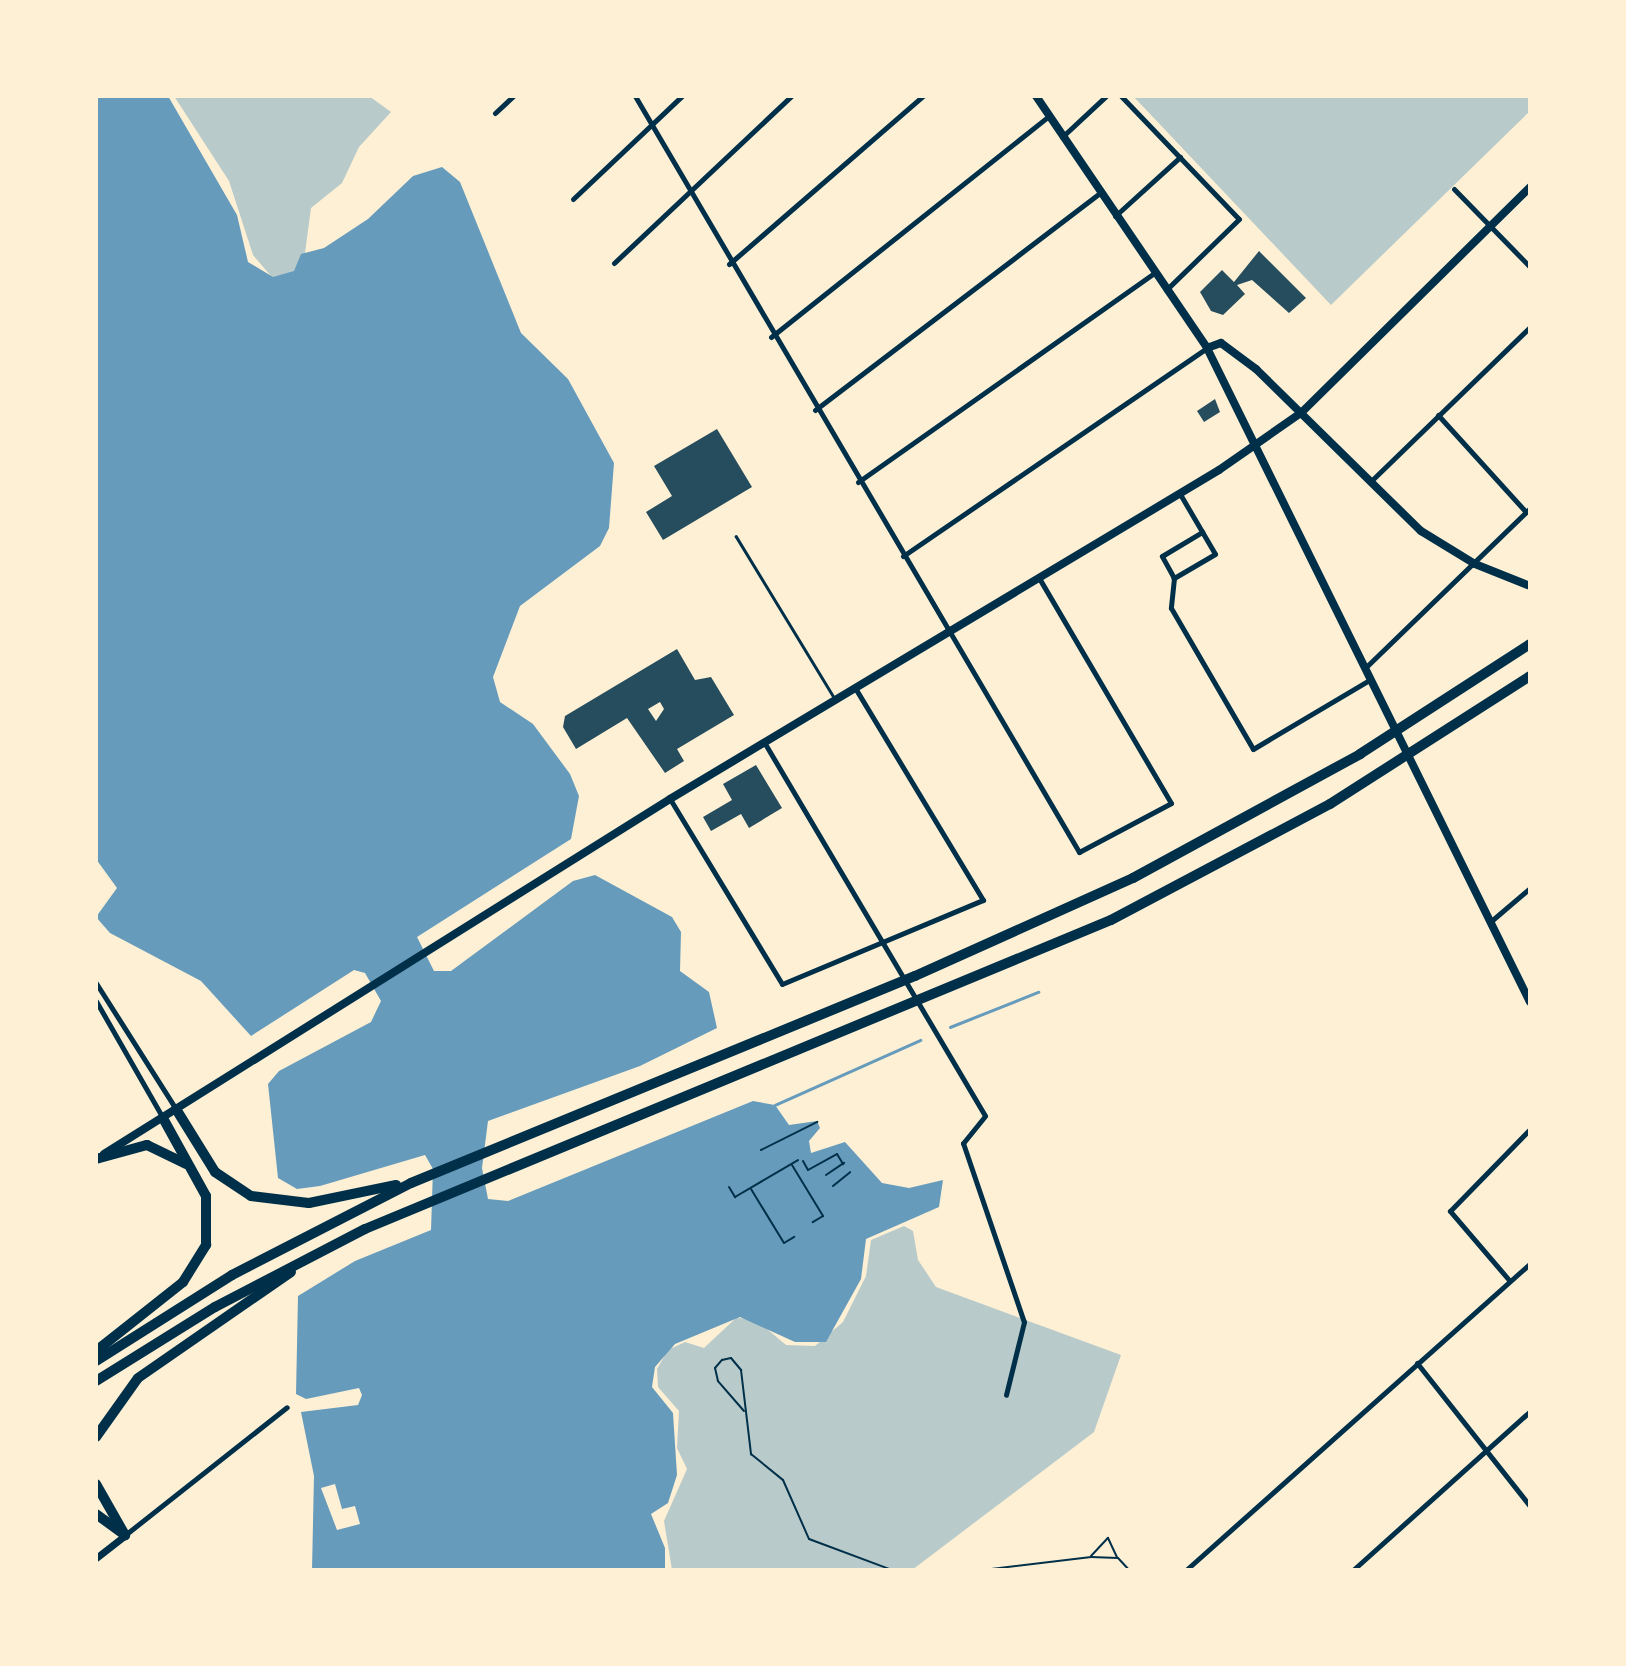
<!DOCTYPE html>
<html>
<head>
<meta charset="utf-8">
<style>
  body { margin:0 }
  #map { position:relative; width:1626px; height:1666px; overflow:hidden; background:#fdf0d5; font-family:Commissioner,sans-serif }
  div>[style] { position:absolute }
  .green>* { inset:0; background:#b9caca }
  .water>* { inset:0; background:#669bbc }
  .pier>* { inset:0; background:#fdf0d5 }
  .stream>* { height:2.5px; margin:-1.25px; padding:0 1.25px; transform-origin:1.25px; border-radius:1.25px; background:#669bbc }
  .building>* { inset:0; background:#264d5e }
  .path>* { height:2px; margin:-1px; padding:0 1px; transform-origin:1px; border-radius:1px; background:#003049 }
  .service>* { height:2.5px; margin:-1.25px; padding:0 1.25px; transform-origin:1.25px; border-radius:1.25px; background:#003049 }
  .minor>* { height:5px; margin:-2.5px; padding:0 2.5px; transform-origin:2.5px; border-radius:2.5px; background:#003049 }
  .tertiary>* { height:7px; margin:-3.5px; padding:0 3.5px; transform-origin:3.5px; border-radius:3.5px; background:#003049 }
  .secondary>* { height:8px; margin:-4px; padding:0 4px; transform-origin:4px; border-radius:4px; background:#003049 }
  .motorway>* { height:10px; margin:-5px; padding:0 5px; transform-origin:5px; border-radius:5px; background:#003049 }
  span { translate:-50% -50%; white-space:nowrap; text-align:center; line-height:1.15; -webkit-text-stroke:5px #fdf0d5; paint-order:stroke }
  .frame { position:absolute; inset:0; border:98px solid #fdf0d5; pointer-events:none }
</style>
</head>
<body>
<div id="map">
  <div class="green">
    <div style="clip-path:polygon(174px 96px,369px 96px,391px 112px,359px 147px,342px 183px,311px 208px,303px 268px,277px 283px,253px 255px,229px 181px)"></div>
    <div style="clip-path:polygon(1133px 96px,1530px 96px,1530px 111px,1331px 305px)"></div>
    <div style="clip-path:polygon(904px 1226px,913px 1231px,918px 1260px,936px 1287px,1121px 1355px,1094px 1432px,912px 1570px,672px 1570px,664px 1521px,687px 1469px,677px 1448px,679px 1411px,658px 1387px,657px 1369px,668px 1350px,685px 1342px,704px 1348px,736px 1318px,755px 1319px,786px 1345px,815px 1346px,843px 1322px,866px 1276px,871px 1240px)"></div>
  </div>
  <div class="water">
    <div style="clip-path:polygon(96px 96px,168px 96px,237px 215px,248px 262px,273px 277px,294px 271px,301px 254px,324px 248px,368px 219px,413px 176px,442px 167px,460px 182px,521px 333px,568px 379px,614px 463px,609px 528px,600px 546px,520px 606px,493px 677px,500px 702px,533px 724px,570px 774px,579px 796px,571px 839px,417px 937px,434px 971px,451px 971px,573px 881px,595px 875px,672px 917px,681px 932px,680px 971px,709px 992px,717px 1028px,640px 1066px,488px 1121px,482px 1168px,488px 1199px,508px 1201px,753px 1101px,775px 1105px,789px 1125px,817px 1121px,820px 1128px,809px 1141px,811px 1153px,845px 1142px,882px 1183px,909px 1188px,943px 1180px,939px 1207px,866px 1239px,861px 1279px,826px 1342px,795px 1342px,740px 1317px,675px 1344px,655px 1367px,652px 1387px,673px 1413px,677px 1475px,668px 1503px,651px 1514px,665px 1548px,665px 1570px,312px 1570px,314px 1476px,301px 1412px,358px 1405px,362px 1395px,359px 1388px,306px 1399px,296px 1394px,298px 1296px,355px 1261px,431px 1230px,433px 1169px,425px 1155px,320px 1186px,297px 1189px,278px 1178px,268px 1084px,279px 1071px,371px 1022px,381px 1001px,365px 973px,354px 970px,251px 1036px,201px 981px,110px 933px,96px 917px,117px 888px,96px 859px)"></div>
  </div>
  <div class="pier">
    <div style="clip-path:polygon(335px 1484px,342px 1509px,355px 1506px,360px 1524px,337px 1530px,321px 1488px)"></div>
  </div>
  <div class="stream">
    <div style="left:950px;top:1027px;width:95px;rotate:-21.7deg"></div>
    <div style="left:775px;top:1105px;width:159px;rotate:-24.1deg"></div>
  </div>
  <div class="building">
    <div style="clip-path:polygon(1259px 251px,1306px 298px,1289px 313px,1252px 280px,1237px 285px,1245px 294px,1223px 315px,1211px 311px,1200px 292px,1222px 270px,1234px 282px)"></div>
    <div style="clip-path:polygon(1215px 399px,1220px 412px,1204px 422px,1197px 411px)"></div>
    <div style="clip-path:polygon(717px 429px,752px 487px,663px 540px,646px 512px,672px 496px,654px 466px)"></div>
    <div style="clip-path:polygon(evenodd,677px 649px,695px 680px,711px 677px,734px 715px,677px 749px,684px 761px,665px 773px,627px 718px,576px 749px,563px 727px,565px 716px,677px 649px,660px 702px,664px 709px,656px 721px,648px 709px,660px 702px)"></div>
    <div style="clip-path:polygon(756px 765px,782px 808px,749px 828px,741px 814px,711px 831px,703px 817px,732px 800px,723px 784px)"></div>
  </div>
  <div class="path">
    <div style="left:761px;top:1150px;width:63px;rotate:-26.6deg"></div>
    <div style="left:803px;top:1161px;width:10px;rotate:61deg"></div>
    <div style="left:808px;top:1170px;width:33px;rotate:-29deg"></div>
    <div style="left:837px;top:1154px;width:12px;rotate:59deg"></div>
    <div style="left:792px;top:1165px;width:60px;rotate:58.7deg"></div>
    <div style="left:823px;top:1216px;width:12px;rotate:149deg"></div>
    <div style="left:826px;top:1175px;width:22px;rotate:-34deg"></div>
    <div style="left:833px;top:1186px;width:22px;rotate:-39deg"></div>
    <div style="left:729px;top:1187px;width:12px;rotate:59deg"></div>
    <div style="left:735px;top:1197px;width:73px;rotate:-30.4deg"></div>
    <div style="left:751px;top:1189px;width:63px;rotate:58.6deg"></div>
    <div style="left:784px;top:1243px;width:12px;rotate:-31deg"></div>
    <div style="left:744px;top:1411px;width:40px;rotate:-131deg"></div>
    <div style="left:718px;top:1381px;width:13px;rotate:-103deg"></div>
    <div style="left:715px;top:1368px;width:11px;rotate:-49deg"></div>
    <div style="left:722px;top:1360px;width:9px;rotate:-13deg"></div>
    <div style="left:731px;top:1358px;width:16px;rotate:50deg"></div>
    <div style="left:741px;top:1370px;width:85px;rotate:83.2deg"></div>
    <div style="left:751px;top:1454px;width:41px;rotate:39.1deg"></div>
    <div style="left:783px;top:1480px;width:64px;rotate:66.2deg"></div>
    <div style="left:809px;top:1539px;width:89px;rotate:20.5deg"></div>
    <div style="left:1091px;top:1556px;width:25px;rotate:-47deg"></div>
    <div style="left:1108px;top:1538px;width:21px;rotate:65deg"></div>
    <div style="left:983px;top:1570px;width:109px;rotate:-6.9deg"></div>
    <div style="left:1091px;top:1557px;width:27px;rotate:2deg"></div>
    <div style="left:1118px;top:1558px;width:16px;rotate:47deg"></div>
  </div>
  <div class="service">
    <div style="left:736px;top:536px;width:188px;rotate:58.7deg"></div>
  </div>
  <div class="minor">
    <div style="left:635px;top:96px;width:877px;rotate:59.57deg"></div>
    <div style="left:1079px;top:852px;width:104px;rotate:-28deg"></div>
    <div style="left:1171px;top:803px;width:261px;rotate:-120.4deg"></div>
    <div style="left:1121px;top:96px;width:170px;rotate:46.2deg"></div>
    <div style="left:1239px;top:219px;width:102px;rotate:135.8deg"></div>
    <div style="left:495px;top:113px;width:25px;rotate:-43deg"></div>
    <div style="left:1062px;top:137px;width:60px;rotate:-43deg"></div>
    <div style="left:1454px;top:189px;width:109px;rotate:45.7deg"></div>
    <div style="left:573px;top:199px;width:150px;rotate:-43.4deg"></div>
    <div style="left:1115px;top:216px;width:88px;rotate:-42.2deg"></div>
    <div style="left:614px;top:263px;width:243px;rotate:-43.3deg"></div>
    <div style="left:729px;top:264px;width:257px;rotate:-40.9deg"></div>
    <div style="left:771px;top:337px;width:354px;rotate:-38.5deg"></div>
    <div style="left:815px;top:410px;width:358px;rotate:-37.3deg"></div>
    <div style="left:1438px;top:415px;width:131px;rotate:47.8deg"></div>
    <div style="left:858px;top:482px;width:362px;rotate:-35.2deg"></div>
    <div style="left:1370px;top:482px;width:223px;rotate:-44.1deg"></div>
    <div style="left:1180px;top:494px;width:69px;rotate:59.7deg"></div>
    <div style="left:1215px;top:554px;width:48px;rotate:149.7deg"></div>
    <div style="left:1174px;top:578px;width:30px;rotate:96deg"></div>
    <div style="left:1171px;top:608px;width:163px;rotate:59.8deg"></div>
    <div style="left:1253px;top:749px;width:137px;rotate:-30.7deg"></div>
    <div style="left:903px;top:556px;width:368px;rotate:-34.4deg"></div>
    <div style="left:1174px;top:578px;width:25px;rotate:-119deg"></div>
    <div style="left:1162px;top:556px;width:47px;rotate:-31deg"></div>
    <div style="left:1365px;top:668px;width:230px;rotate:-44.1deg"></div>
    <div style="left:764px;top:742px;width:434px;rotate:59.4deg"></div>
    <div style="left:985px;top:1116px;width:35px;rotate:129deg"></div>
    <div style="left:963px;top:1143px;width:189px;rotate:71.2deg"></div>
    <div style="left:1024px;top:1322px;width:75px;rotate:103.9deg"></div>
    <div style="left:670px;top:799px;width:216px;rotate:58.8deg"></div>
    <div style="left:782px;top:984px;width:218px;rotate:-22.7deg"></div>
    <div style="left:983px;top:900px;width:248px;rotate:-121.1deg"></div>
    <div style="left:1490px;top:922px;width:52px;rotate:-40.4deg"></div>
    <div style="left:96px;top:983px;width:149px;rotate:57.6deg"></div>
    <div style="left:96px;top:1001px;width:135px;rotate:60.2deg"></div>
    <div style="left:1509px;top:1280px;width:91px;rotate:-130.5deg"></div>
    <div style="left:1450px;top:1211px;width:115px;rotate:-45.7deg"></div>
    <div style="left:1417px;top:1363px;width:182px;rotate:51.7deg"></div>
    <div style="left:125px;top:1535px;width:206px;rotate:-38.3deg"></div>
    <div style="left:1186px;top:1570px;width:461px;rotate:-41.7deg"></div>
    <div style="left:1353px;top:1570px;width:238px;rotate:-41.9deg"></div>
  </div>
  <div class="tertiary">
    <div style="left:96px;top:1558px;width:37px;rotate:-38deg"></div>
  </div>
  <div class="secondary">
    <div style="left:1036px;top:96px;width:305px;rotate:55.8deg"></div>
    <div style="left:1207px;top:348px;width:729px;rotate:63.72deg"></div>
    <div style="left:1207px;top:348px;width:15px;rotate:-20deg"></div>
    <div style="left:1221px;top:343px;width:44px;rotate:36.6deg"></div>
    <div style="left:1256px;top:369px;width:231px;rotate:44.5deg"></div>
    <div style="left:1421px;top:531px;width:63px;rotate:31.4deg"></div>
    <div style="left:1475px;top:564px;width:59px;rotate:21.8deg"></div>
    <div style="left:104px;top:1154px;width:668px;rotate:-32.1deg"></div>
    <div style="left:670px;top:799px;width:640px;rotate:-30.93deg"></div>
    <div style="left:1219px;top:470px;width:101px;rotate:-34.9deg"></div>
    <div style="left:1302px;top:412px;width:320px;rotate:-44.6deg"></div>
  </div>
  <div class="motorway">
    <div style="left:176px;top:1109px;width:74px;rotate:58.2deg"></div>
    <div style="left:215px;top:1172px;width:43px;rotate:33.7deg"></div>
    <div style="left:251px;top:1196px;width:58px;rotate:6.9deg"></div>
    <div style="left:309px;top:1203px;width:89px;rotate:-11.7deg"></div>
    <div style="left:96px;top:1159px;width:53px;rotate:-15.4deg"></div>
    <div style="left:147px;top:1145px;width:43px;rotate:26deg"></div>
    <div style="left:96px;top:1351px;width:111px;rotate:-38.4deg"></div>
    <div style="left:183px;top:1282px;width:44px;rotate:-58.1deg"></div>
    <div style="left:206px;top:1245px;width:49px;rotate:-90deg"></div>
    <div style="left:206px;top:1196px;width:89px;rotate:-118.9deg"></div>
    <div style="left:96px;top:1361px;width:161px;rotate:-32.3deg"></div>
    <div style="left:232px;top:1275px;width:201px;rotate:-27.2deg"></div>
    <div style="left:411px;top:1183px;width:545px;rotate:-22.33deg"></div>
    <div style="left:915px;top:976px;width:239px;rotate:-24.2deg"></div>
    <div style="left:1133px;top:878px;width:259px;rotate:-28.6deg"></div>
    <div style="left:1360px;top:754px;width:202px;rotate:-32.9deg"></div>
    <div style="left:96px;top:1381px;width:140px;rotate:-31.9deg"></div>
    <div style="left:215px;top:1307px;width:169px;rotate:-27.5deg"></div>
    <div style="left:365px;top:1229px;width:807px;rotate:-22.5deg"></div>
    <div style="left:1111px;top:920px;width:248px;rotate:-27.9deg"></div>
    <div style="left:1330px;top:804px;width:237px;rotate:-32.6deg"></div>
    <div style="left:96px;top:1437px;width:72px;rotate:-54.6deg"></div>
    <div style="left:138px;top:1378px;width:186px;rotate:-34.7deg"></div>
    <div style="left:96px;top:1484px;width:59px;rotate:60.4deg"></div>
    <div style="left:96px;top:1514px;width:36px;rotate:36deg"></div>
  </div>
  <div class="frame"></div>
</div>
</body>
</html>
